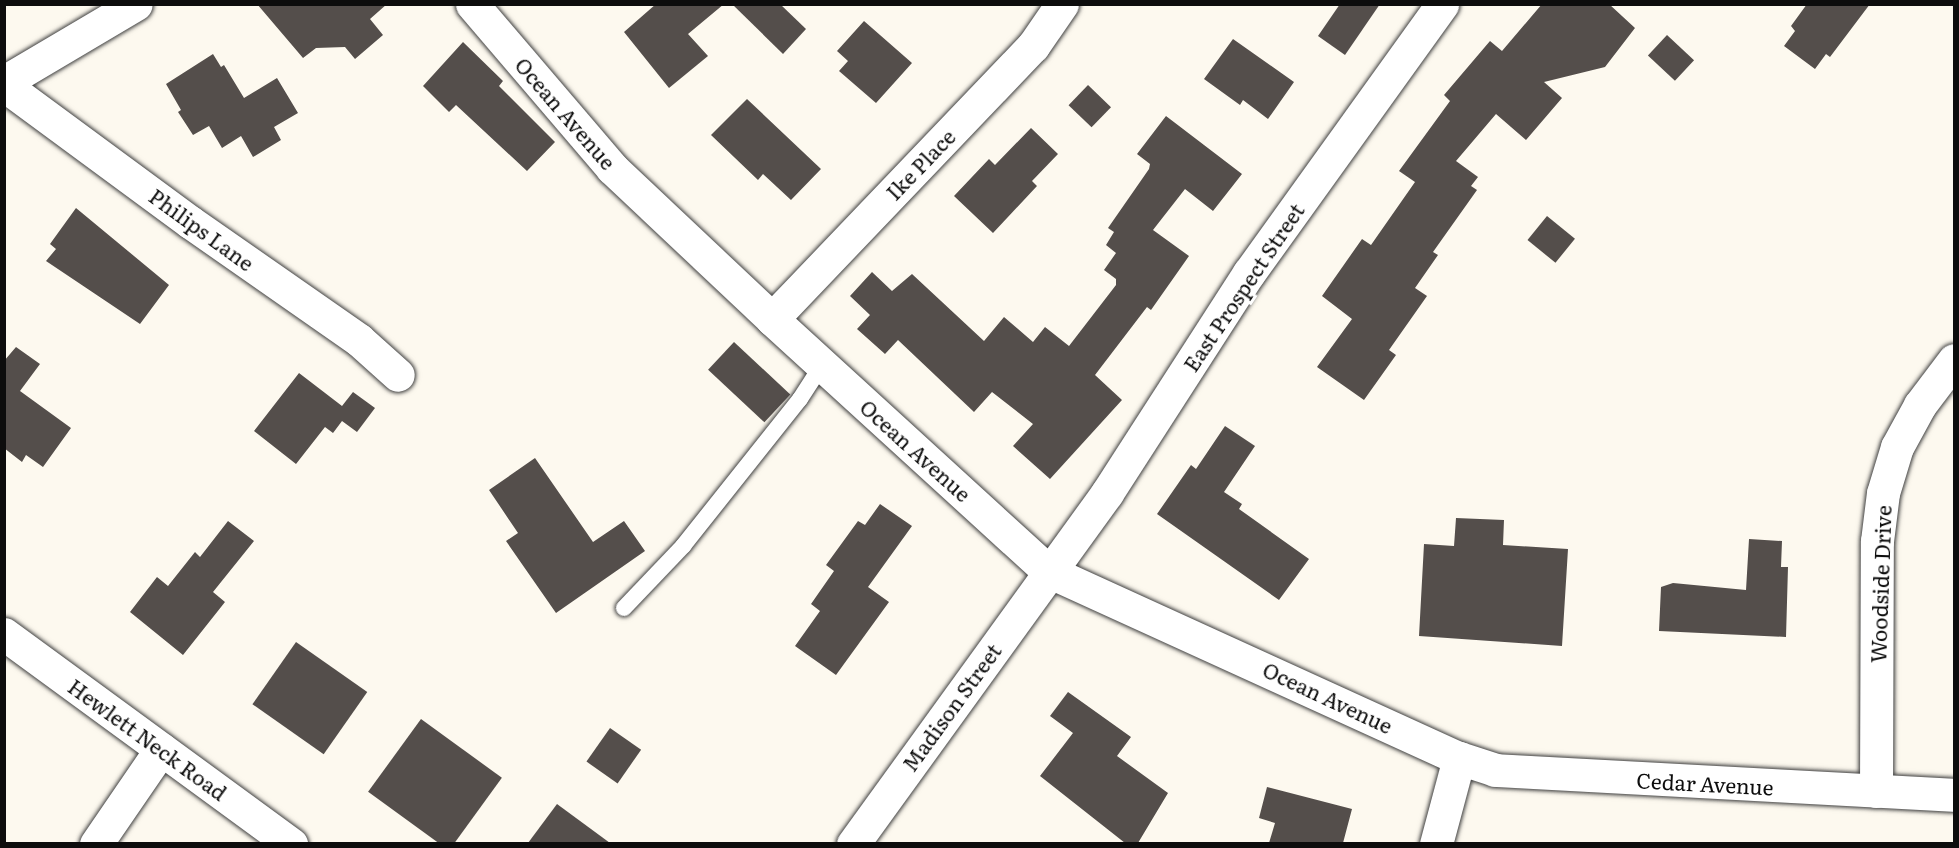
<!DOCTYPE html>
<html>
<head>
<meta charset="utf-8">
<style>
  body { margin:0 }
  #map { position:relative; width:1959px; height:848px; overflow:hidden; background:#fdf9ef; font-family:Literata,serif }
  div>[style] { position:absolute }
  .building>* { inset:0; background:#544e4b; transform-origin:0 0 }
  .roads { filter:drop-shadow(0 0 2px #404040) drop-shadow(0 0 2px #404040) }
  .lane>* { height:16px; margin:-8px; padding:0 8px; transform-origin:8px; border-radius:8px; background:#fff }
  .street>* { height:33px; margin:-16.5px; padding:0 16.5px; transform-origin:16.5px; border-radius:16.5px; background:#fff }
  span { translate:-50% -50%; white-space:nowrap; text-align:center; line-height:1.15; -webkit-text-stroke:6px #fff; paint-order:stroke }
  .street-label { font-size:21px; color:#0d0d0d }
  .frame { position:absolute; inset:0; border:6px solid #0d0d0d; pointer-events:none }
</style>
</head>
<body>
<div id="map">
  <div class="building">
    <div style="clip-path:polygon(257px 4px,387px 4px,370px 19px,383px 35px,355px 59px,345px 47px,316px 48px,303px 58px)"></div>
    <div style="clip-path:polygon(656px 4px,724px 4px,688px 34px,708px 56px,669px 88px,624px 32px)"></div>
    <div style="clip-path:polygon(732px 4px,780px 4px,806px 29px,783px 54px)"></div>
    <div style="clip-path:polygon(1340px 4px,1380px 4px,1345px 55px,1318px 36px)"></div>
    <div style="clip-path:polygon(1542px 4px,1609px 4px,1635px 28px,1605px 67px,1544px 82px,1562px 98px,1526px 140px,1496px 114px,1456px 161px,1478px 177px,1471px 186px,1477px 190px,1433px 252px,1438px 255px,1415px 288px,1427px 296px,1389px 350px,1396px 355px,1364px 400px,1317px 367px,1352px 319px,1322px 296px,1362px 239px,1371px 245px,1415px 182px,1399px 171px,1450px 101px,1444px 95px,1490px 41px,1502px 51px)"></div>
    <div style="clip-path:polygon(1807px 4px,1870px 4px,1830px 57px,1826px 54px,1815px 69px,1784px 46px,1795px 31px,1791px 26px)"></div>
    <div style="clip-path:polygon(864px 21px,912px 63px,876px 103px,839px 71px,848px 61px,837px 51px)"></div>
    <div style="left:1667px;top:35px;width:37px;height:28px;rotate:43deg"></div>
    <div style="clip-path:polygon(1233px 39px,1294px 82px,1268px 119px,1243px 100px,1240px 105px,1204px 79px)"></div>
    <div style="clip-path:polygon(463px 42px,503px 81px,499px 86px,555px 142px,527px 171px,456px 105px,449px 112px,423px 86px)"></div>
    <div style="clip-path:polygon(213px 54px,221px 67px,224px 65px,244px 98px,277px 78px,298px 113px,274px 127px,281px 140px,253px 157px,241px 136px,222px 148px,209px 126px,193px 135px,178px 112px,181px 110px,166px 84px)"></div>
    <div style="left:1088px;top:85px;width:32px;height:28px;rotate:44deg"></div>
    <div style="clip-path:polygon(747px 99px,821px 169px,791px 200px,763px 174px,758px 180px,711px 135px)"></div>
    <div style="clip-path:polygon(1166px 116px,1242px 174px,1213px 211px,1185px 189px,1153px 230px,1189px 256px,1151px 310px,1147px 307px,1095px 375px,1122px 400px,1050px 479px,1013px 446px,1033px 424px,992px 392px,974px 412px,898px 340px,885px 354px,857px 329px,870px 315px,850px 296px,872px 272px,892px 291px,912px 274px,984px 341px,1004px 317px,1033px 342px,1045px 327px,1069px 346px,1116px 285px,1116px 279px,1104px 270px,1116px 253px,1106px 245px,1114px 232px,1108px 228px,1149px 169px,1150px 164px,1137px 154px)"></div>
    <div style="clip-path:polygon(1031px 128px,1058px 154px,1032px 181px,1037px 186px,993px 233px,954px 196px,989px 159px,995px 165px)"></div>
    <div style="clip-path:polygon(76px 208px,169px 285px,140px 324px,46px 261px,56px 249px,50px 244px)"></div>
    <div style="left:1547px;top:216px;width:36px;height:31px;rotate:39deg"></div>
    <div style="left:734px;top:342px;width:77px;height:38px;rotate:43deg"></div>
    <div style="clip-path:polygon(16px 347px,40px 364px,20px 391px,71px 428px,43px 467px,26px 455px,22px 462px,4px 448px,4px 361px)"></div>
    <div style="clip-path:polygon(299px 373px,342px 406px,353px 392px,375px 408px,357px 432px,342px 421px,333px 433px,325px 427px,296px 464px,254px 431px)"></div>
    <div style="clip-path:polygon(1225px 426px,1255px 446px,1224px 492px,1242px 504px,1239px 509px,1309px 559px,1279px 600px,1157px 514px,1191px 465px,1196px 469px)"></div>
    <div style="clip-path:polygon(535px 458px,593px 542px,624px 521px,645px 551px,556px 613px,506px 541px,518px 533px,489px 490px)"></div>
    <div style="clip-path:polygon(880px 504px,912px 526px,868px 587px,889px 602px,836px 675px,795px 646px,820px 611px,811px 604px,834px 571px,826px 565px,858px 521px,865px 525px)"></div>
    <div style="clip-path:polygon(1456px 518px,1504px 520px,1503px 545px,1568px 549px,1562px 646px,1419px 636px,1424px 544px,1454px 546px)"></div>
    <div style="clip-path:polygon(228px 521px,254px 541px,213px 592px,225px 602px,183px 655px,130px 612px,157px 577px,168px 586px,195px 552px,200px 557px)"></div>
    <div style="clip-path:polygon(1749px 539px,1782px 541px,1781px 567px,1788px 567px,1786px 637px,1659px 631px,1661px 587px,1673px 583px,1746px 590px)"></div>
    <div style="left:296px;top:642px;width:87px;height:76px;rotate:35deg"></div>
    <div style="clip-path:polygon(1068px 692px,1131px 737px,1117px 756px,1168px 793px,1138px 843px,1125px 843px,1040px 776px,1073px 733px,1050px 716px)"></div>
    <div style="left:421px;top:719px;width:100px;height:90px;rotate:36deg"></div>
    <div style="left:610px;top:728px;width:38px;height:41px;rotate:35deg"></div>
    <div style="clip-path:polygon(1267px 787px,1352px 809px,1343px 843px,1269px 843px,1275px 823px,1259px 818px)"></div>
    <div style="clip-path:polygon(557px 804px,610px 843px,528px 843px)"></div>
  </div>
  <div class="roads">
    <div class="lane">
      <div style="left:624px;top:608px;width:86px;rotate:-46.4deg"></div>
      <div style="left:683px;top:546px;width:188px;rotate:-51.5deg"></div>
      <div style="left:800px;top:399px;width:40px;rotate:-57.1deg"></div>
    </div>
    <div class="street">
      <div style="left:472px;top:4px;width:216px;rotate:49.5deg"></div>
      <div style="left:612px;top:168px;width:220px;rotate:43.3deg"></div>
      <div style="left:772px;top:319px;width:374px;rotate:42.4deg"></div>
      <div style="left:1048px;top:571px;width:452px;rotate:24.5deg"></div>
      <div style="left:1459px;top:758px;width:38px;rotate:18deg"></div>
      <div style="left:1495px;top:770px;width:460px;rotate:3.1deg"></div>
      <div style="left:4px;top:82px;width:153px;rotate:-30.6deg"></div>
      <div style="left:4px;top:85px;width:231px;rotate:36.4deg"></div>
      <div style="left:190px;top:222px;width:206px;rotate:34.9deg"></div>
      <div style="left:359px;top:340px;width:52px;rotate:41.9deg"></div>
      <div style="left:772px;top:319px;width:378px;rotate:-46.3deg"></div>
      <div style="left:1033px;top:46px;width:51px;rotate:-55.4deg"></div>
      <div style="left:4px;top:634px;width:356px;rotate:36.2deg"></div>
      <div style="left:1876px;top:791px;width:250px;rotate:-89.8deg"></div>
      <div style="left:1877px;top:541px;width:48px;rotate:-82.9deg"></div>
      <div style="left:1883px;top:493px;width:48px;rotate:-73.1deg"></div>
      <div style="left:1897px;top:447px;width:48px;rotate:-61.3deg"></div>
      <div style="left:1920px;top:405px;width:56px;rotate:-52.9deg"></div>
      <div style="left:96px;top:844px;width:115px;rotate:-55.6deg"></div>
      <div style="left:853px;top:844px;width:433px;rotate:-54.1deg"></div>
      <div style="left:1107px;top:493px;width:262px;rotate:-57.2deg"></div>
      <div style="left:1249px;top:273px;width:331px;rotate:-54.3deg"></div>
      <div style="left:1436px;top:844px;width:89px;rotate:-75deg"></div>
    </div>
  </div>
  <div class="street-label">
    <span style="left:566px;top:113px;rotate:49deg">Ocean Avenue</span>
    <span style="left:920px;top:164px;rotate:-46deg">Ike Place</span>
    <span style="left:202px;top:229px;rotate:36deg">Philips Lane</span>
    <span style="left:1243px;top:287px;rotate:-56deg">East Prospect Street</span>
    <span style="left:916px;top:450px;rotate:42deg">Ocean Avenue</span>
    <span style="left:1880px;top:584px;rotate:-88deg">Woodside Drive</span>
    <span style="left:1328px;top:697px;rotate:25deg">Ocean Avenue</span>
    <span style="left:951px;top:707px;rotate:-54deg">Madison Street</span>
    <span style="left:148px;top:739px;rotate:36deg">Hewlett Neck Road</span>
    <span style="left:1705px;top:783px;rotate:3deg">Cedar Avenue</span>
  </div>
  <div class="frame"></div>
</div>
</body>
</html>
